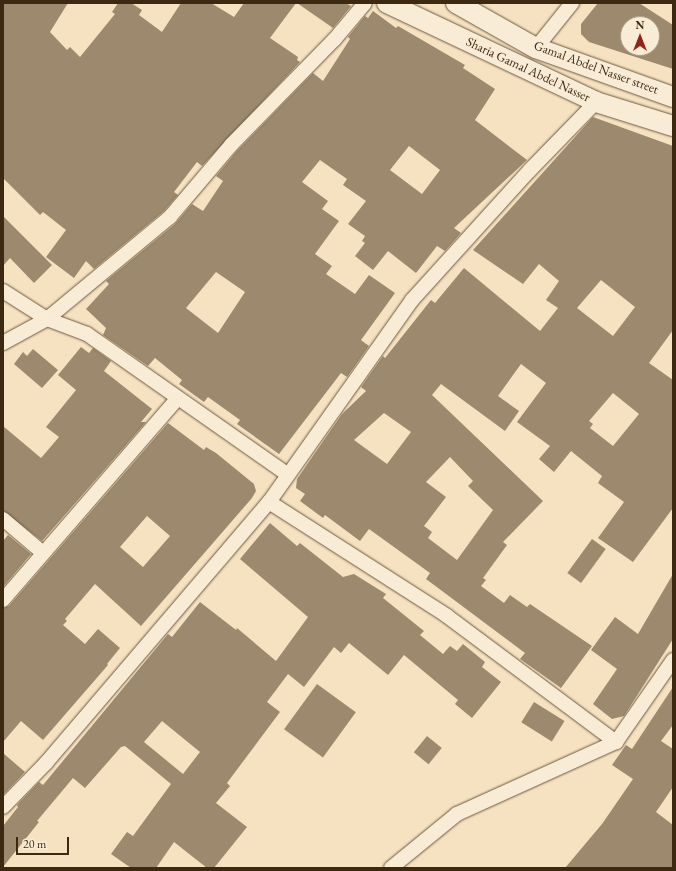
<!DOCTYPE html>
<html>
<head>
<meta charset="utf-8">
<style>
  body { margin:0 }
  #map { position:relative; width:676px; height:871px; overflow:hidden; background:#f6e2c1; font-family:"EB Garamond",serif }
  div>[style] { position:absolute }
  .building>* { inset:0; background:#9d896d; transform-origin:0 0 }
  .roads { filter:drop-shadow(0 0 1px #6b573e) drop-shadow(0 0 1px #6b573e) }
  .minor>* { height:14px; margin:-7px; padding:0 7px; transform-origin:7px; border-radius:7px; background:#f9ecd7 }
  .secondary>* { height:20px; margin:-10px; padding:0 10px; transform-origin:10px; border-radius:10px; background:#f9ecd7 }
  span { translate:-50% -50%; white-space:nowrap; text-align:center; line-height:1.15; -webkit-text-stroke:3.5px #f9ecd7; paint-order:stroke }
  .street-label { font-size:13px; color:#3d2912 }
  .frame { position:absolute; inset:0; border:4px solid #3d2912; pointer-events:none }
  .north { position:absolute; left:620px; top:16px; width:40px; height:40px; box-sizing:border-box; background:#f9ecd7; border:1px solid #ae9e88; border-radius:50%; rotate:0deg; font-size:11px; font-weight:700; line-height:16px; text-align:center; color:#3d2912 }
  .north::after { content:''; display:block; margin:auto; width:14px; height:18px; background:#8f2418; clip-path:polygon(50% 0,100% 100%,50% 72%,0 100%) }
  .scale { position:absolute; left:16px; top:837px; width:53px; height:18px; box-sizing:border-box; border:2px solid #3d2912; border-top:0; padding-left:5px; font-size:12px; line-height:14px; white-space:nowrap; color:#3d2912; -webkit-text-stroke:3px #f9ecd7; paint-order:stroke }
</style>
</head>
<body>
<div id="map">
  <div class="building">
    <div style="clip-path:polygon(3px 3px,68px 3px,50px 32px,67px 50px,70px 47px,80px 57px,115px 14px,112px 12px,118px 3px,131px 3px,142px 10px,139px 15px,162px 32px,181px 3px,211px 3px,234px 17px,244px 3px,296px 3px,270px 38px,298px 57px,297px 60px,300px 62px,202px 166px,197px 162px,174px 192px,178px 195px,164px 211px,94px 269px,86px 261px,74px 278px,46px 257px,66px 230px,43px 212px,40px 215px,3px 178px)"></div>
    <div style="clip-path:polygon(297px 3px,346px 3px,351px 6px,333px 28px)"></div>
    <div style="clip-path:polygon(evenodd,598px 3px,639px 3px,673px 25px,673px 69px,589px 42px,581px 34px,581px 24px,598px 3px,628px 24px,652px 24px,652px 48px,628px 48px,628px 24px)"></div>
    <div style="clip-path:polygon(evenodd,373px 11px,396px 28px,398px 26px,465px 65px,463px 68px,495px 89px,475px 120px,527px 160px,454px 228px,461px 233px,445px 251px,437px 246px,416px 273px,388px 251px,373px 270px,355px 256px,365px 243px,362px 241px,365px 236px,348px 224px,366px 201px,343px 185px,347px 179px,320px 160px,302px 182px,328px 201px,322px 209px,339px 221px,315px 254px,332px 266px,326px 274px,355px 294px,369px 275px,395px 293px,361px 340px,369px 346px,347px 377px,341px 373px,279px 454px,237px 424px,240px 420px,208px 397px,204px 402px,179px 384px,182px 380px,155px 358px,148px 366px,103px 335px,106px 328px,86px 309px,109px 284px,106px 281px,175px 224px,192px 204px,203px 211px,223px 181px,216px 176px,237px 151px,313px 73px,323px 81px,350px 39px,348px 37px,365px 16px,368px 18px,373px 11px,409px 146px,440px 170px,422px 194px,390px 170px,409px 146px,373px 11px,216px 272px,245px 292px,218px 333px,186px 308px,216px 272px)"></div>
    <div style="clip-path:polygon(evenodd,593px 117px,673px 146px,673px 330px,649px 363px,673px 380px,673px 508px,633px 562px,598px 538px,624px 502px,598px 483px,602px 476px,571px 451px,554px 472px,539px 459px,550px 446px,517px 422px,546px 383px,521px 364px,498px 396px,519px 411px,505px 431px,441px 384px,432px 395px,543px 501px,503px 542px,507px 545px,483px 578px,486px 580px,481px 586px,504px 603px,510px 595px,527px 607px,530px 604px,592px 646px,561px 688px,520px 659px,525px 653px,426px 579px,430px 573px,369px 529px,360px 541px,325px 515px,323px 518px,300px 501px,305px 494px,296px 488px,297px 479px,342px 414px,366px 391px,361px 387px,383px 356px,385px 358px,431px 300px,435px 303px,464px 268px,540px 331px,558px 308px,546px 300px,559px 281px,539px 264px,523px 284px,473px 250px,593px 117px,601px 280px,635px 307px,613px 336px,577px 308px,601px 280px,593px 117px,613px 393px,639px 414px,613px 446px,590px 428px,593px 424px,589px 421px,613px 393px,593px 117px,384px 413px,411px 432px,387px 464px,354px 440px,384px 413px,593px 117px,450px 457px,473px 481px,468px 486px,493px 510px,457px 560px,428px 538px,432px 532px,424px 526px,446px 497px,426px 482px,450px 457px)"></div>
    <div style="clip-path:polygon(3px 216px,52px 265px,34px 283px,10px 258px,3px 266px)"></div>
    <div style="clip-path:polygon(81px 347px,89px 353px,93px 348px,111px 361px,104px 371px,152px 409px,141px 422px,146px 422px,42px 541px,3px 511px,3px 426px,41px 458px,59px 437px,46px 427px,76px 390px,58px 375px)"></div>
    <div style="clip-path:polygon(33px 349px,58px 370px,42px 388px,14px 364px,23px 352px,27px 356px)"></div>
    <div style="clip-path:polygon(evenodd,168px 423px,204px 450px,206px 447px,216px 453px,254px 484px,256px 491px,252px 498px,141px 626px,95px 584px,65px 619px,67px 621px,63px 625px,85px 644px,98px 629px,120px 648px,107px 664px,108px 665px,43px 740px,21px 721px,3px 742px,3px 608px,9px 606px,168px 423px,147px 516px,170px 536px,143px 567px,120px 547px,147px 516px)"></div>
    <div style="clip-path:polygon(evenodd,270px 523px,297px 546px,300px 543px,343px 577px,354px 574px,386px 594px,383px 598px,424px 631px,420px 635px,443px 654px,450px 646px,457px 651px,463px 644px,485px 662px,482px 667px,501px 682px,472px 718px,455px 704px,458px 700px,404px 655px,388px 675px,349px 643px,341px 653px,334px 647px,304px 687px,288px 674px,267px 702px,280px 712px,227px 783px,230px 786px,216px 803px,247px 827px,214px 868px,207px 868px,174px 842px,156px 868px,131px 868px,111px 854px,127px 832px,133px 836px,171px 784px,125px 746px,121px 747px,85px 788px,73px 778px,37px 821px,39px 822px,3px 867px,3px 826px,18px 807px,17px 805px,39px 782px,43px 785px,168px 634px,172px 637px,200px 602px,236px 630px,237px 628px,276px 661px,308px 617px,240px 559px,270px 523px,162px 721px,200px 752px,183px 774px,144px 742px,162px 721px)"></div>
    <div style="clip-path:polygon(8px 535px,31px 554px,3px 587px,3px 541px)"></div>
    <div style="left:592px;top:539px;width:17px;height:42px;rotate:36deg"></div>
    <div style="clip-path:polygon(673px 574px,673px 639px,624px 716px,612px 719px,593px 704px,617px 669px,591px 650px,615px 617px,638px 634px)"></div>
    <div style="left:317px;top:684px;width:48px;height:56px;rotate:36deg"></div>
    <div style="clip-path:polygon(673px 687px,673px 725px,661px 741px,673px 749px,673px 787px,656px 812px,673px 825px,673px 868px,565px 868px,602px 824px,633px 779px,612px 765px,626px 745px,632px 749px)"></div>
    <div style="left:534px;top:702px;width:36px;height:24px;rotate:32deg"></div>
    <div style="left:427px;top:736px;width:19px;height:21px;rotate:39deg"></div>
    <div style="clip-path:polygon(3px 753px,25px 772px,4px 794px,3px 793px)"></div>
  </div>
  <div class="roads">
    <div class="minor">
      <div style="left:536px;top:48px;width:58px;rotate:-51.3deg"></div>
      <div style="left:3px;top:291px;width:52px;rotate:32.5deg"></div>
      <div style="left:47px;top:319px;width:43px;rotate:20.6deg"></div>
      <div style="left:87px;top:334px;width:244px;rotate:35deg"></div>
      <div style="left:3px;top:343px;width:50px;rotate:-28.6deg"></div>
      <div style="left:47px;top:319px;width:160px;rotate:-39.7deg"></div>
      <div style="left:170px;top:217px;width:94px;rotate:-49.7deg"></div>
      <div style="left:231px;top:145px;width:147px;rotate:-45.6deg"></div>
      <div style="left:334px;top:40px;width:48px;rotate:-50deg"></div>
      <div style="left:269px;top:502px;width:211px;rotate:32.6deg"></div>
      <div style="left:447px;top:616px;width:211px;rotate:36.7deg"></div>
      <div style="left:3px;top:519px;width:52px;rotate:40.4deg"></div>
      <div style="left:3px;top:600px;width:267px;rotate:-49.1deg"></div>
      <div style="left:3px;top:807px;width:62px;rotate:-45.7deg"></div>
      <div style="left:46px;top:763px;width:343px;rotate:-49.5deg"></div>
      <div style="left:269px;top:502px;width:247px;rotate:-54.7deg"></div>
      <div style="left:412px;top:300px;width:174px;rotate:-47.8deg"></div>
      <div style="left:529px;top:171px;width:96px;rotate:-45.8deg"></div>
      <div style="left:391px;top:868px;width:85px;rotate:-39.3deg"></div>
      <div style="left:457px;top:814px;width:175px;rotate:-24.4deg"></div>
      <div style="left:616px;top:742px;width:100px;rotate:-55.2deg"></div>
    </div>
    <div class="secondary">
      <div style="left:387px;top:3px;width:231px;rotate:25.3deg"></div>
      <div style="left:596px;top:102px;width:81px;rotate:17.3deg"></div>
      <div style="left:456px;top:3px;width:92px;rotate:29.4deg"></div>
      <div style="left:536px;top:48px;width:145px;rotate:19.7deg"></div>
    </div>
  </div>
  <div class="street-label">
    <span style="left:596px;top:68px;rotate:20deg">Gamal Abdel Nasser street</span>
    <span style="left:528px;top:70px;rotate:25deg">Sharia Gamal Abdel Nasser</span>
  </div>
  <div class="frame"></div>
  <div class="north">N</div>
  <div class="scale">20 m</div>
</div>
</body>
</html>
